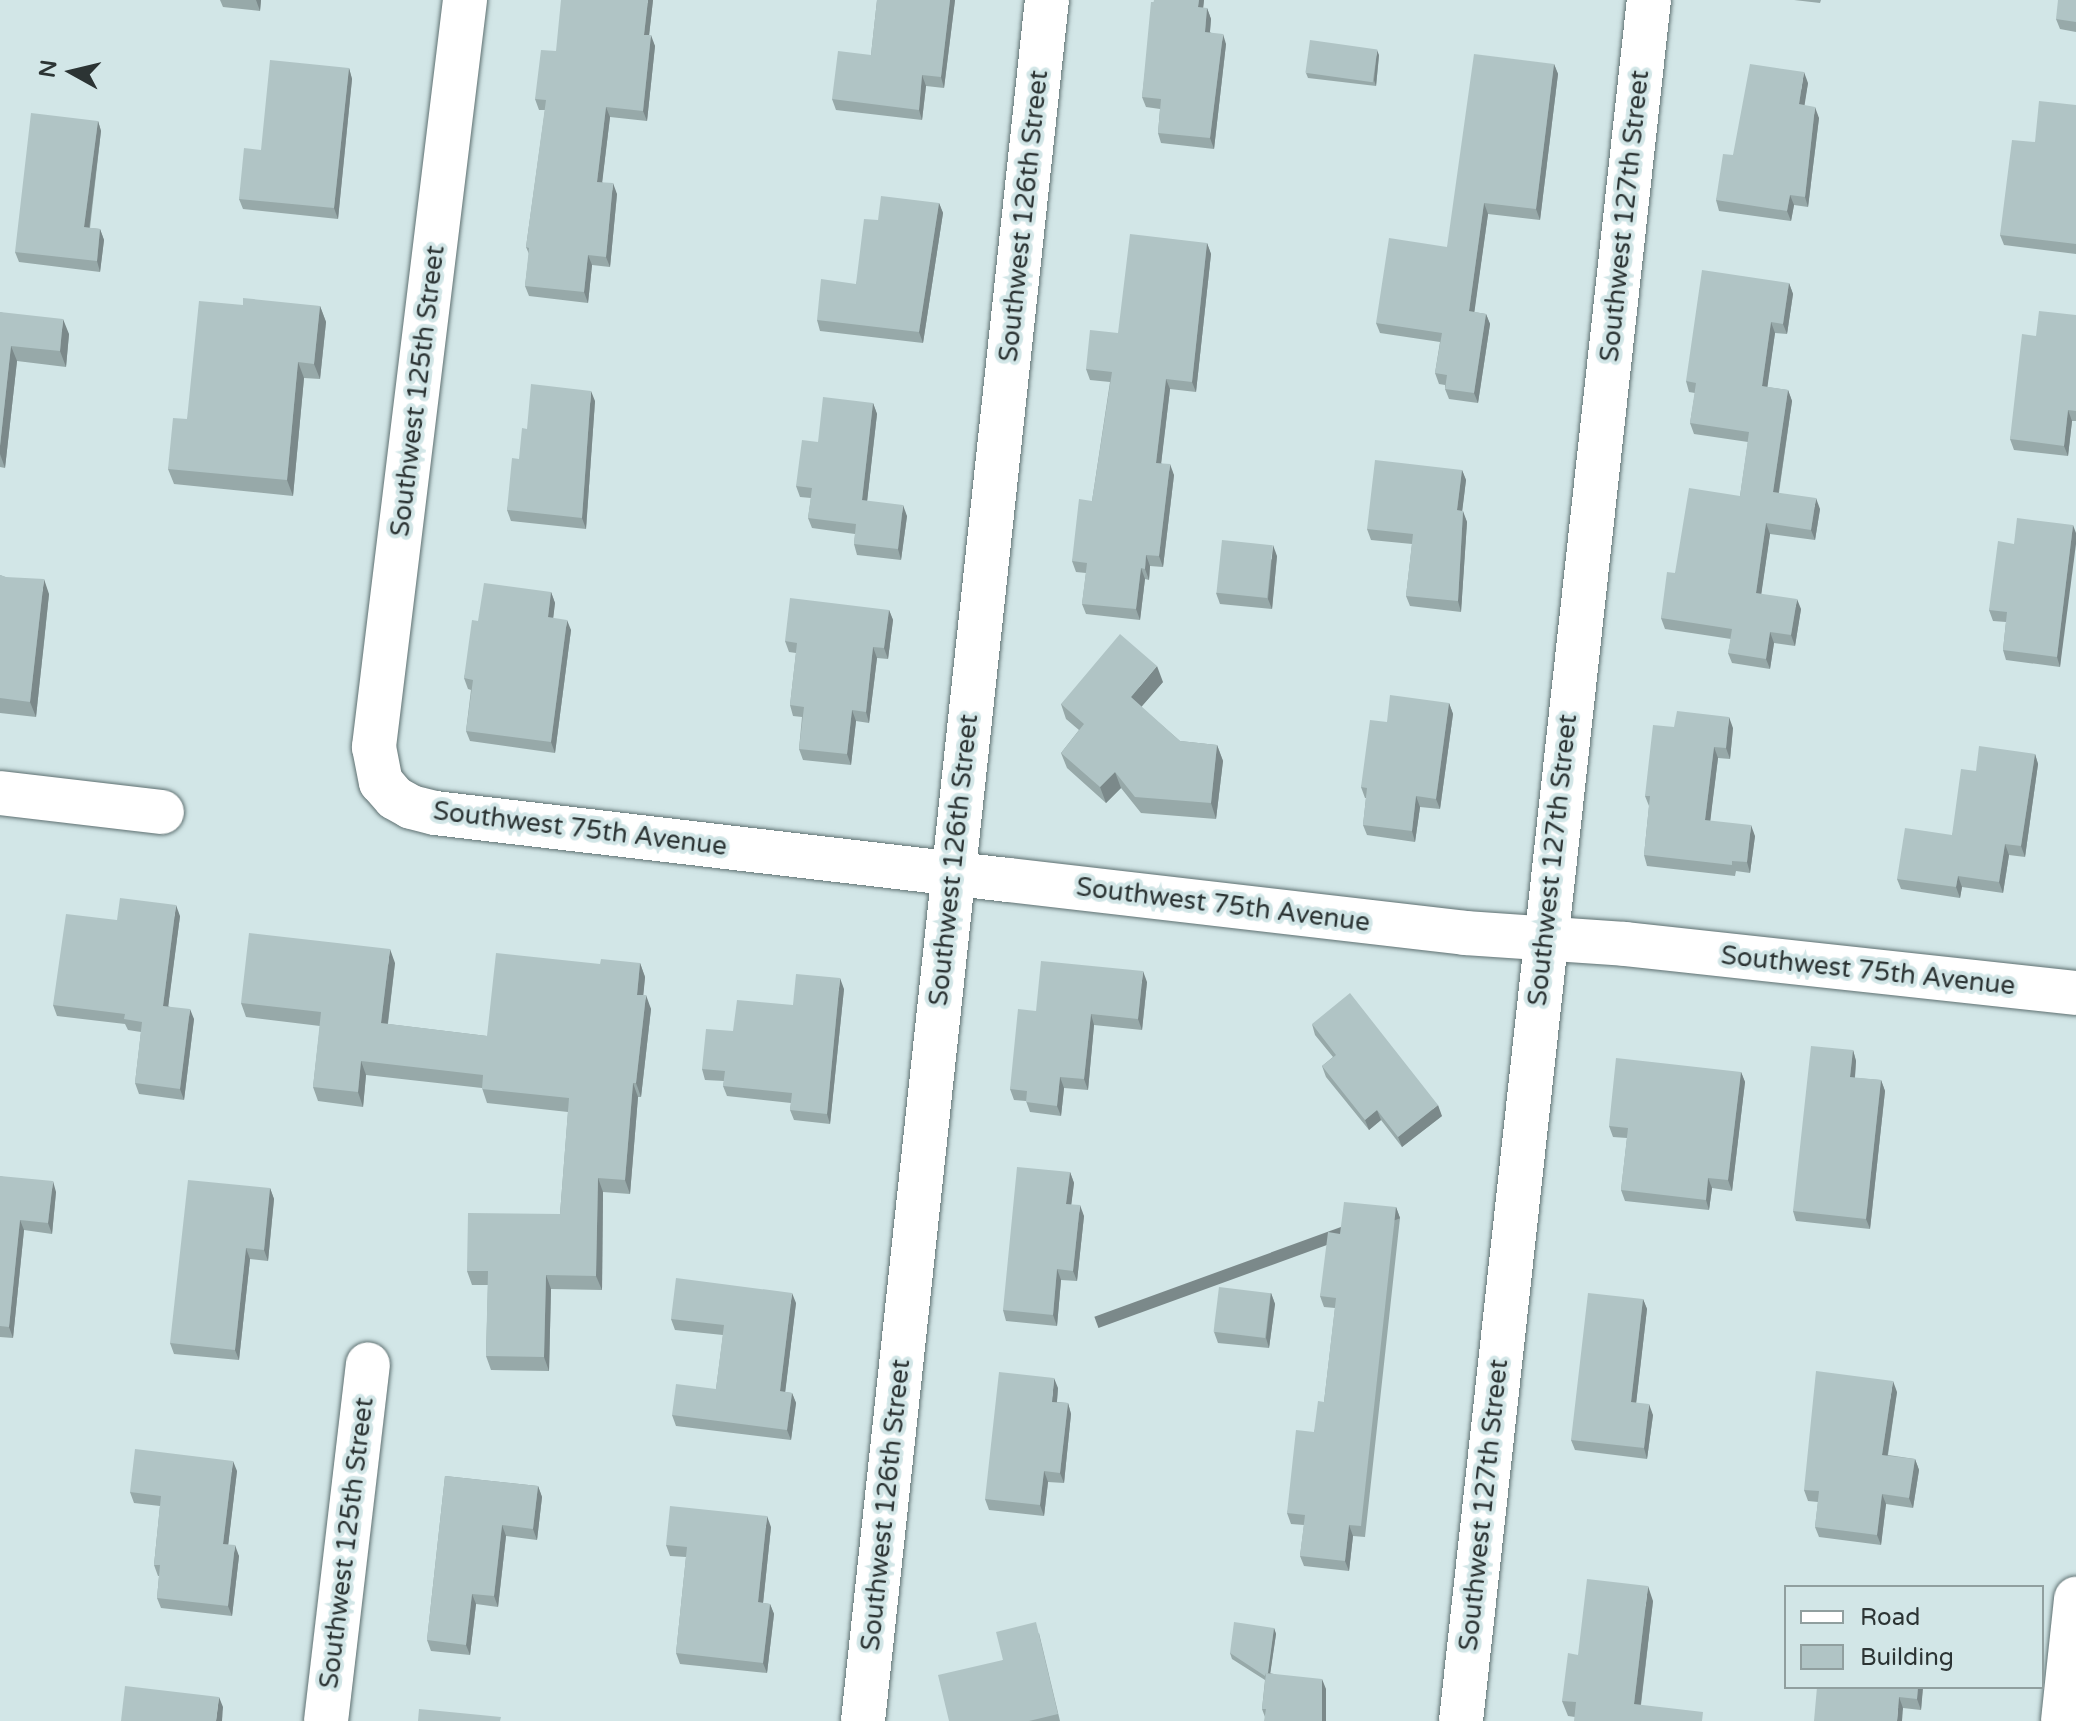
<!DOCTYPE html>
<html>
<head>
<meta charset="utf-8">
<style>
  body { margin:0 }
  #map { position:relative; width:2076px; height:1721px; overflow:hidden; background:#d2e6e7; font-family:"Varela Round",sans-serif }
  div>[style] { position:absolute }
  .roads { filter:drop-shadow(0 0 2px #5e7071) drop-shadow(0 0 2px #5e7071) }
  .minor>* { height:44px; margin:-22px; padding:0 22px; transform-origin:22px; border-radius:22px; background:#fff }
  .tertiary>* { height:44px; margin:-22px; padding:0 22px; transform-origin:22px; border-radius:22px; background:#fff }
  .wall>* { inset:0; background:#97a9a9 }
  .shaded-wall>* { inset:0; background:#7b898a; transform-origin:0 0 }
  .building>* { inset:0; background:#b0c4c5; transform-origin:0 0 }
  span { translate:-50% -50%; white-space:nowrap; text-align:center; line-height:1.15; -webkit-text-stroke:8px #d2e6e7; paint-order:stroke }
  .street-label { font-size:26px; color:#2c3434 }
  .legend { position:absolute; left:1784px; top:1585px; width:260px; height:104px; box-sizing:border-box; background:#d2e6e7; border:2px solid #909f9f; margin:0; padding:10px 14px; list-style:none; font-size:24px; color:#2c3434 }
  .legend li { display:flex; align-items:center; gap:16px; height:40px }
  .legend b { width:40px; border:2px solid #909f9f }
  .north { position:absolute; left:32px; top:32px; width:80px; height:80px; -webkit-text-stroke:6px #d2e6e7; paint-order:stroke; rotate:278deg; font-size:22px; font-weight:700; line-height:32px; text-align:center; color:#2c3434 }
  .north::after { content:''; display:block; margin:auto; width:28px; height:36px; background:#2c3434; clip-path:polygon(50% 0,100% 100%,50% 72%,0 100%) }
</style>
</head>
<body>
<div id="map">
  <div class="roads">
    <div class="minor">
      <div style="left:465px;top:0;width:753px;rotate:96.95deg"></div>
      <div style="left:374px;top:747px;width:36px;rotate:79deg"></div>
      <div style="left:381px;top:782px;width:21px;rotate:49deg"></div>
      <div style="left:395px;top:798px;width:18px;rotate:29deg"></div>
      <div style="left:411px;top:807px;width:25px;rotate:14deg"></div>
      <div style="left:435px;top:813px;width:577px;rotate:6.67deg"></div>
      <div style="left:1008px;top:880px;width:460px;rotate:6.6deg"></div>
      <div style="left:1465px;top:933px;width:160px;rotate:3.9deg"></div>
      <div style="left:1625px;top:944px;width:454px;rotate:6.2deg"></div>
      <div style="left:0;top:793px;width:163px;rotate:6.7deg"></div>
      <div style="left:326px;top:1721px;width:359px;rotate:-83.3deg"></div>
      <div style="left:863px;top:1721px;width:1731px;rotate:-83.9deg"></div>
      <div style="left:1461px;top:1721px;width:1731px;rotate:-83.77deg"></div>
    </div>
    <div class="tertiary">
      <div style="left:2063px;top:1721px;width:123px;rotate:-83.9deg"></div>
    </div>
  </div>
  <div class="wall">
    <div style="clip-path:polygon(220px 0,261px 0,260px 11px,223px 7px)"></div>
    <div style="clip-path:polygon(653px 0,649px 35px,655px 46px,647px 121px,610px 117px,602px 182px,617px 194px,610px 267px,592px 265px,588px 303px,529px 296px,525px 286px,529px 254px,526px 247px,545px 110px,539px 110px,535px 99px,556px 51px)"></div>
    <div style="clip-path:polygon(877px 0,955px 0,944px 88px,926px 86px,922px 120px,836px 110px,832px 99px,871px 55px)"></div>
    <div style="clip-path:polygon(1154px 0,1204px 0,1203px 8px,1207px 8px,1211px 19px,1210px 32px,1226px 44px,1214px 149px,1161px 143px,1158px 133px,1160px 109px,1146px 107px,1142px 97px)"></div>
    <div style="clip-path:polygon(1794px 0,1821px 0,1820px 3px)"></div>
    <div style="clip-path:polygon(2076px 0,2076px 32px,2060px 29px,2056px 19px)"></div>
    <div style="clip-path:polygon(1379px 55px,1376px 86px,1308px 78px,1306px 73px)"></div>
    <div style="clip-path:polygon(1554px 64px,1558px 74px,1540px 220px,1488px 214px,1474px 312px,1486px 314px,1490px 324px,1478px 403px,1449px 399px,1445px 389px,1445px 385px,1439px 384px,1435px 373px,1440px 342px,1380px 333px,1376px 323px,1447px 247px)"></div>
    <div style="clip-path:polygon(349px 68px,352px 79px,338px 219px,243px 209px,239px 199px,261px 150px)"></div>
    <div style="clip-path:polygon(1808px 83px,1804px 105px,1819px 118px,1808px 207px,1794px 205px,1791px 221px,1719px 211px,1716px 200px,1733px 155px)"></div>
    <div style="clip-path:polygon(2076px 105px,2076px 254px,2004px 245px,2000px 235px,2035px 142px)"></div>
    <div style="clip-path:polygon(98px 121px,101px 131px,90px 228px,100px 229px,104px 240px,100px 272px,19px 262px,15px 252px)"></div>
    <div style="clip-path:polygon(939px 203px,943px 213px,923px 343px,820px 331px,817px 320px,856px 284px,878px 220px)"></div>
    <div style="clip-path:polygon(1207px 243px,1211px 254px,1196px 392px,1170px 389px,1161px 463px,1174px 475px,1163px 567px,1150px 566px,1149px 580px,1145px 579px,1140px 620px,1086px 614px,1082px 604px,1086px 573px,1076px 572px,1072px 561px,1092px 501px,1110px 382px,1090px 380px,1086px 369px,1118px 333px)"></div>
    <div style="clip-path:polygon(1789px 283px,1793px 294px,1787px 334px,1775px 333px,1767px 387px,1788px 390px,1792px 401px,1779px 493px,1820px 509px,1815px 540px,1770px 534px,1761px 594px,1801px 609px,1795px 646px,1774px 643px,1770px 669px,1732px 663px,1728px 653px,1731px 639px,1665px 629px,1661px 618px,1675px 573px,1740px 496px,1748px 442px,1694px 434px,1690px 423px,1695px 393px,1689px 392px,1686px 381px)"></div>
    <div style="clip-path:polygon(243px 305px,320px 306px,326px 322px,320px 379px,304px 378px,293px 496px,174px 484px,168px 469px,187px 419px)"></div>
    <div style="clip-path:polygon(0 312px,69px 334px,66px 367px,17px 361px,5px 468px,0 467px)"></div>
    <div style="clip-path:polygon(2076px 315px,2076px 421px,2072px 421px,2068px 456px,2014px 450px,2010px 439px,2036px 336px)"></div>
    <div style="clip-path:polygon(595px 401px,586px 529px,511px 521px,507px 510px,527px 429px)"></div>
    <div style="clip-path:polygon(873px 403px,877px 414px,867px 501px,907px 516px,901px 560px,857px 555px,854px 544px,855px 534px,812px 528px,808px 518px,811px 498px,800px 497px,796px 486px,818px 442px)"></div>
    <div style="clip-path:polygon(1462px 470px,1466px 480px,1462px 511px,1467px 522px,1461px 612px,1410px 606px,1406px 596px,1412px 544px,1371px 540px,1367px 529px)"></div>
    <div style="clip-path:polygon(2073px 525px,2060px 667px,2006px 660px,2003px 650px,2006px 622px,1993px 621px,1989px 610px,2014px 544px)"></div>
    <div style="clip-path:polygon(1277px 556px,1272px 609px,1220px 604px,1216px 593px)"></div>
    <div style="clip-path:polygon(0 575px,49px 594px,36px 717px,0 713px)"></div>
    <div style="clip-path:polygon(551px 592px,555px 603px,553px 618px,571px 630px,555px 753px,470px 741px,466px 731px,471px 690px,468px 689px,464px 678px,478px 621px)"></div>
    <div style="clip-path:polygon(889px 610px,893px 620px,888px 659px,877px 658px,869px 723px,856px 721px,851px 765px,803px 760px,799px 749px,802px 717px,793px 716px,790px 705px,796px 653px,789px 652px,785px 641px)"></div>
    <div style="clip-path:polygon(1163px 682px,1141px 707px,1180px 741px,1217px 745px,1223px 761px,1216px 819px,1141px 813px,1121px 788px,1106px 803px,1067px 768px,1061px 753px,1079px 730px,1066px 719px,1061px 704px)"></div>
    <div style="clip-path:polygon(1449px 703px,1453px 714px,1440px 809px,1420px 807px,1415px 842px,1367px 835px,1363px 825px,1366px 798px,1365px 798px,1361px 787px,1387px 722px)"></div>
    <div style="clip-path:polygon(1674px 727px,1733px 728px,1730px 759px,1718px 758px,1710px 821px,1755px 836px,1750px 873px,1736px 871px,1735px 876px,1647px 866px,1644px 855px,1649px 806px,1645px 796px)"></div>
    <div style="clip-path:polygon(2035px 754px,2038px 764px,2025px 857px,2009px 855px,2003px 893px,1962px 887px,1960px 898px,1901px 889px,1897px 879px,1952px 835px,1976px 771px)"></div>
    <div style="clip-path:polygon(180px 916px,168px 1006px,194px 1019px,184px 1100px,139px 1094px,135px 1083px,141px 1032px,128px 1030px,125px 1024px,57px 1016px,53px 1005px,117px 920px)"></div>
    <div style="clip-path:polygon(395px 963px,388px 1024px,487px 1036px,600px 964px,640px 963px,645px 977px,643px 995px,651px 1009px,641px 1097px,638px 1097px,630px 1194px,603px 1192px,602px 1290px,551px 1289px,549px 1371px,491px 1370px,486px 1356px,488px 1285px,472px 1285px,467px 1271px,560px 1214px,568px 1112px,487px 1103px,482px 1088px,366px 1075px,363px 1107px,318px 1101px,313px 1087px,320px 1026px,246px 1017px,241px 1003px)"></div>
    <div style="clip-path:polygon(1147px 982px,1142px 1030px,1094px 1025px,1088px 1090px,1064px 1088px,1061px 1116px,1030px 1112px,1026px 1101px,1014px 1100px,1010px 1089px,1036px 1011px)"></div>
    <div style="clip-path:polygon(844px 989px,830px 1124px,794px 1120px,790px 1110px,791px 1103px,727px 1096px,723px 1086px,724px 1081px,705px 1080px,702px 1069px,733px 1031px,793px 1005px)"></div>
    <div style="clip-path:polygon(1312px 1024px,1442px 1116px,1402px 1147px,1381px 1120px,1369px 1130px,1326px 1077px,1322px 1066px,1333px 1057px,1315px 1035px)"></div>
    <div style="clip-path:polygon(1853px 1050px,1856px 1061px,1855px 1078px,1881px 1080px,1885px 1091px,1870px 1229px,1796px 1221px,1793px 1211px)"></div>
    <div style="clip-path:polygon(1741px 1072px,1745px 1082px,1732px 1191px,1712px 1188px,1709px 1210px,1625px 1201px,1621px 1190px,1627px 1138px,1613px 1137px,1609px 1126px)"></div>
    <div style="clip-path:polygon(1070px 1172px,1074px 1183px,1071px 1205px,1084px 1216px,1077px 1281px,1061px 1280px,1057px 1326px,1006px 1321px,1003px 1310px)"></div>
    <div style="clip-path:polygon(0 1176px,56px 1192px,52px 1234px,24px 1230px,13px 1338px,0 1337px)"></div>
    <div style="clip-path:polygon(270px 1188px,274px 1199px,268px 1261px,250px 1259px,239px 1360px,174px 1354px,170px 1343px)"></div>
    <div style="clip-path:polygon(1396px 1207px,1400px 1218px,1365px 1537px,1353px 1536px,1349px 1571px,1304px 1566px,1300px 1556px,1304px 1525px,1291px 1524px,1287px 1513px,1324px 1402px,1335px 1308px,1324px 1307px,1320px 1296px,1340px 1234px)"></div>
    <div style="clip-path:polygon(1271px 1293px,1275px 1304px,1269px 1348px,1218px 1343px,1214px 1332px)"></div>
    <div style="clip-path:polygon(1643px 1299px,1647px 1309px,1636px 1403px,1653px 1415px,1647px 1459px,1575px 1450px,1571px 1440px)"></div>
    <div style="clip-path:polygon(796px 1303px,785px 1392px,792px 1393px,796px 1403px,791px 1440px,676px 1426px,672px 1415px,716px 1389px,723px 1335px,675px 1330px,671px 1319px)"></div>
    <div style="clip-path:polygon(1058px 1388px,1057px 1402px,1068px 1403px,1071px 1414px,1064px 1483px,1048px 1482px,1044px 1516px,989px 1510px,985px 1499px)"></div>
    <div style="clip-path:polygon(1897px 1392px,1888px 1455px,1915px 1459px,1919px 1470px,1913px 1508px,1886px 1504px,1881px 1545px,1819px 1537px,1815px 1527px,1818px 1502px,1808px 1501px,1804px 1490px)"></div>
    <div style="clip-path:polygon(237px 1471px,228px 1545px,239px 1556px,232px 1616px,161px 1608px,157px 1598px,159px 1576px,158px 1576px,154px 1565px,160px 1506px,134px 1503px,130px 1492px)"></div>
    <div style="clip-path:polygon(445px 1476px,538px 1486px,542px 1497px,537px 1540px,506px 1536px,498px 1607px,476px 1604px,470px 1655px,431px 1651px,427px 1640px)"></div>
    <div style="clip-path:polygon(771px 1527px,763px 1603px,770px 1604px,774px 1614px,767px 1673px,680px 1664px,676px 1653px,686px 1557px,670px 1556px,666px 1545px)"></div>
    <div style="clip-path:polygon(1653px 1601px,1641px 1705px,1575px 1717px,1568px 1716px,1562px 1701px,1578px 1655px)"></div>
    <div style="clip-path:polygon(1274px 1628px,1276px 1634px,1270px 1673px,1326px 1689px,1265px 1717px,1262px 1709px,1265px 1680px,1232px 1659px,1230px 1653px)"></div>
    <div style="clip-path:polygon(1039px 1633px,1060px 1721px,949px 1721px,1003px 1660px)"></div>
    <div style="clip-path:polygon(1817px 1687px,1923px 1687px,1921px 1710px,1903px 1708px)"></div>
  </div>
  <div class="shaded-wall">
    <div style="clip-path:polygon(256px 0,261px 0,260px 11px)"></div>
    <div style="clip-path:polygon(648px 0,653px 0,648px 45px,644px 35px)"></div>
    <div style="clip-path:polygon(950px 0,955px 0,944px 88px,941px 77px)"></div>
    <div style="clip-path:polygon(1199px 0,1204px 0,1202px 18px,1198px 7px)"></div>
    <div style="clip-path:polygon(1207px 8px,1211px 19px,1209px 42px,1205px 32px)"></div>
    <div style="clip-path:polygon(1223px 34px,1226px 44px,1214px 149px,1210px 138px)"></div>
    <div style="clip-path:polygon(651px 35px,655px 46px,647px 121px,643px 111px)"></div>
    <div style="clip-path:polygon(1377px 50px,1379px 55px,1376px 86px,1374px 80px)"></div>
    <div style="clip-path:polygon(1554px 64px,1558px 74px,1540px 220px,1536px 209px)"></div>
    <div style="clip-path:polygon(349px 68px,352px 79px,338px 219px,334px 208px)"></div>
    <div style="clip-path:polygon(1804px 72px,1808px 83px,1803px 115px,1799px 104px)"></div>
    <div style="clip-path:polygon(922px 75px,926px 86px,922px 120px,919px 110px)"></div>
    <div style="clip-path:polygon(606px 107px,610px 117px,601px 192px,597px 182px)"></div>
    <div style="clip-path:polygon(1815px 107px,1819px 118px,1808px 207px,1805px 197px)"></div>
    <div style="clip-path:polygon(98px 121px,101px 131px,88px 238px,84px 227px)"></div>
    <div style="clip-path:polygon(613px 183px,617px 194px,610px 267px,606px 257px)"></div>
    <div style="clip-path:polygon(1790px 195px,1794px 205px,1791px 221px,1787px 211px)"></div>
    <div style="clip-path:polygon(939px 203px,943px 213px,923px 343px,919px 332px)"></div>
    <div style="clip-path:polygon(1484px 203px,1488px 214px,1473px 322px,1469px 311px)"></div>
    <div style="clip-path:polygon(100px 229px,104px 240px,100px 272px,97px 261px)"></div>
    <div style="clip-path:polygon(1207px 243px,1211px 254px,1196px 392px,1192px 382px)"></div>
    <div style="clip-path:polygon(588px 255px,592px 265px,588px 303px,584px 292px)"></div>
    <div style="clip-path:polygon(1789px 283px,1793px 294px,1787px 334px,1783px 324px)"></div>
    <div style="clip-path:polygon(320px 306px,326px 322px,320px 379px,314px 364px)"></div>
    <div style="clip-path:polygon(1486px 314px,1490px 324px,1478px 403px,1474px 393px)"></div>
    <div style="clip-path:polygon(63px 319px,69px 334px,66px 367px,60px 351px)"></div>
    <div style="clip-path:polygon(1771px 322px,1775px 333px,1766px 397px,1762px 386px)"></div>
    <div style="clip-path:polygon(11px 346px,17px 361px,5px 468px,0 454px,0 446px)"></div>
    <div style="clip-path:polygon(298px 362px,304px 378px,293px 496px,287px 480px)"></div>
    <div style="clip-path:polygon(1166px 379px,1170px 389px,1160px 473px,1156px 463px)"></div>
    <div style="clip-path:polygon(1788px 390px,1792px 401px,1777px 503px,1773px 492px)"></div>
    <div style="clip-path:polygon(591px 391px,595px 401px,586px 529px,582px 518px)"></div>
    <div style="clip-path:polygon(873px 403px,877px 414px,866px 511px,862px 500px)"></div>
    <div style="clip-path:polygon(2068px 410px,2072px 421px,2068px 456px,2064px 446px)"></div>
    <div style="clip-path:polygon(1170px 464px,1174px 475px,1163px 567px,1159px 556px)"></div>
    <div style="clip-path:polygon(1462px 470px,1466px 480px,1461px 521px,1457px 510px)"></div>
    <div style="clip-path:polygon(1816px 498px,1820px 509px,1815px 540px,1811px 530px)"></div>
    <div style="clip-path:polygon(903px 505px,907px 516px,901px 560px,898px 549px)"></div>
    <div style="clip-path:polygon(1463px 511px,1467px 522px,1461px 612px,1458px 601px)"></div>
    <div style="clip-path:polygon(1766px 523px,1770px 534px,1760px 603px,1756px 593px)"></div>
    <div style="clip-path:polygon(2073px 525px,2076px 533px,2076px 544px,2060px 667px,2057px 657px)"></div>
    <div style="clip-path:polygon(1273px 545px,1277px 556px,1272px 609px,1268px 599px)"></div>
    <div style="clip-path:polygon(1146px 555px,1150px 566px,1149px 580px,1145px 569px)"></div>
    <div style="clip-path:polygon(1141px 568px,1145px 579px,1140px 620px,1136px 609px)"></div>
    <div style="clip-path:polygon(44px 579px,49px 594px,36px 717px,30px 702px)"></div>
    <div style="clip-path:polygon(551px 592px,555px 603px,552px 628px,548px 617px)"></div>
    <div style="clip-path:polygon(1797px 599px,1801px 609px,1795px 646px,1791px 635px)"></div>
    <div style="clip-path:polygon(889px 610px,893px 620px,888px 659px,884px 648px)"></div>
    <div style="clip-path:polygon(567px 620px,571px 630px,555px 753px,551px 742px)"></div>
    <div style="clip-path:polygon(1770px 632px,1774px 643px,1770px 669px,1766px 659px)"></div>
    <div style="clip-path:polygon(873px 647px,877px 658px,869px 723px,866px 712px)"></div>
    <div style="clip-path:polygon(1157px 666px,1163px 682px,1136px 713px,1131px 697px)"></div>
    <div style="clip-path:polygon(1449px 703px,1453px 714px,1440px 809px,1436px 799px)"></div>
    <div style="clip-path:polygon(852px 710px,856px 721px,851px 765px,847px 754px)"></div>
    <div style="clip-path:polygon(1729px 717px,1733px 728px,1730px 759px,1726px 748px)"></div>
    <div style="clip-path:polygon(1217px 745px,1223px 761px,1216px 819px,1211px 803px)"></div>
    <div style="clip-path:polygon(1714px 747px,1718px 758px,1709px 831px,1705px 820px)"></div>
    <div style="clip-path:polygon(2035px 754px,2038px 764px,2025px 857px,2021px 846px)"></div>
    <div style="clip-path:polygon(1115px 772px,1121px 788px,1106px 803px,1100px 787px)"></div>
    <div style="clip-path:polygon(1416px 796px,1420px 807px,1415px 842px,1412px 831px)"></div>
    <div style="clip-path:polygon(1751px 825px,1755px 836px,1750px 873px,1747px 862px)"></div>
    <div style="clip-path:polygon(2005px 844px,2009px 855px,2003px 893px,1999px 882px)"></div>
    <div style="clip-path:polygon(1958px 876px,1962px 887px,1960px 898px,1956px 887px)"></div>
    <div style="clip-path:polygon(176px 905px,180px 916px,167px 1016px,163px 1006px)"></div>
    <div style="clip-path:polygon(390px 949px,395px 963px,386px 1037px,381px 1023px)"></div>
    <div style="clip-path:polygon(640px 963px,645px 977px,642px 1009px,637px 995px)"></div>
    <div style="clip-path:polygon(1143px 971px,1147px 982px,1142px 1030px,1138px 1019px)"></div>
    <div style="clip-path:polygon(840px 978px,844px 989px,830px 1124px,827px 1114px)"></div>
    <div style="clip-path:polygon(646px 995px,651px 1009px,641px 1097px,636px 1083px)"></div>
    <div style="clip-path:polygon(190px 1009px,194px 1019px,184px 1100px,180px 1089px)"></div>
    <div style="clip-path:polygon(1091px 1014px,1094px 1025px,1088px 1090px,1084px 1079px)"></div>
    <div style="clip-path:polygon(1853px 1050px,1856px 1061px,1854px 1088px,1850px 1077px)"></div>
    <div style="clip-path:polygon(361px 1061px,366px 1075px,363px 1107px,358px 1092px)"></div>
    <div style="clip-path:polygon(1741px 1072px,1745px 1082px,1732px 1191px,1728px 1180px)"></div>
    <div style="clip-path:polygon(1060px 1077px,1064px 1088px,1061px 1116px,1057px 1106px)"></div>
    <div style="clip-path:polygon(1881px 1080px,1885px 1091px,1870px 1229px,1866px 1219px)"></div>
    <div style="clip-path:polygon(633px 1083px,638px 1097px,630px 1194px,625px 1180px)"></div>
    <div style="clip-path:polygon(1438px 1105px,1442px 1116px,1402px 1147px,1398px 1137px)"></div>
    <div style="clip-path:polygon(1377px 1110px,1381px 1120px,1369px 1130px,1365px 1120px)"></div>
    <div style="clip-path:polygon(1070px 1172px,1074px 1183px,1070px 1215px,1066px 1204px)"></div>
    <div style="clip-path:polygon(598px 1178px,603px 1192px,602px 1290px,596px 1276px)"></div>
    <div style="clip-path:polygon(1708px 1178px,1712px 1188px,1709px 1210px,1706px 1200px)"></div>
    <div style="clip-path:polygon(53px 1181px,56px 1192px,52px 1234px,48px 1223px)"></div>
    <div style="clip-path:polygon(270px 1188px,274px 1199px,268px 1261px,264px 1250px)"></div>
    <div style="clip-path:polygon(1080px 1205px,1084px 1216px,1077px 1281px,1073px 1271px)"></div>
    <div style="left:1396px;top:1207px;width:12px;height:321px;rotate:70deg"></div>
    <div style="clip-path:polygon(20px 1220px,24px 1230px,13px 1338px,9px 1327px)"></div>
    <div style="clip-path:polygon(246px 1248px,250px 1259px,239px 1360px,235px 1350px)"></div>
    <div style="clip-path:polygon(1057px 1269px,1061px 1280px,1057px 1326px,1053px 1315px)"></div>
    <div style="clip-path:polygon(546px 1275px,551px 1289px,549px 1371px,544px 1357px)"></div>
    <div style="clip-path:polygon(792px 1293px,796px 1303px,784px 1402px,780px 1391px)"></div>
    <div style="clip-path:polygon(1271px 1293px,1275px 1304px,1269px 1348px,1266px 1338px)"></div>
    <div style="clip-path:polygon(1643px 1299px,1647px 1309px,1635px 1413px,1631px 1402px)"></div>
    <div style="clip-path:polygon(1054px 1378px,1058px 1388px,1056px 1412px,1052px 1402px)"></div>
    <div style="clip-path:polygon(1893px 1381px,1897px 1392px,1886px 1465px,1882px 1455px)"></div>
    <div style="clip-path:polygon(792px 1393px,796px 1403px,791px 1440px,787px 1430px)"></div>
    <div style="clip-path:polygon(1068px 1403px,1071px 1414px,1064px 1483px,1060px 1473px)"></div>
    <div style="clip-path:polygon(1649px 1404px,1653px 1415px,1647px 1459px,1644px 1448px)"></div>
    <div style="clip-path:polygon(1915px 1459px,1919px 1470px,1913px 1508px,1909px 1498px)"></div>
    <div style="clip-path:polygon(233px 1461px,237px 1471px,227px 1555px,223px 1544px)"></div>
    <div style="clip-path:polygon(1044px 1471px,1048px 1482px,1044px 1516px,1040px 1505px)"></div>
    <div style="clip-path:polygon(538px 1486px,542px 1497px,537px 1540px,533px 1529px)"></div>
    <div style="clip-path:polygon(1882px 1494px,1886px 1504px,1881px 1545px,1877px 1535px)"></div>
    <div style="clip-path:polygon(767px 1516px,771px 1527px,762px 1613px,758px 1602px)"></div>
    <div style="clip-path:polygon(502px 1525px,506px 1536px,498px 1607px,494px 1596px)"></div>
    <div style="clip-path:polygon(1349px 1525px,1353px 1536px,1349px 1571px,1345px 1561px)"></div>
    <div style="clip-path:polygon(235px 1545px,239px 1556px,232px 1616px,228px 1606px)"></div>
    <div style="clip-path:polygon(1648px 1586px,1653px 1601px,1639px 1719px,1634px 1704px)"></div>
    <div style="clip-path:polygon(472px 1594px,476px 1604px,470px 1655px,466px 1645px)"></div>
    <div style="clip-path:polygon(770px 1604px,774px 1614px,767px 1673px,763px 1663px)"></div>
    <div style="clip-path:polygon(1274px 1628px,1276px 1634px,1269px 1682px,1267px 1677px)"></div>
    <div style="clip-path:polygon(1322px 1679px,1326px 1689px,1326px 1721px,1322px 1721px)"></div>
    <div style="clip-path:polygon(1918px 1687px,1923px 1687px,1921px 1710px,1917px 1699px)"></div>
    <div style="clip-path:polygon(219px 1697px,223px 1707px,222px 1721px,216px 1721px)"></div>
    <div style="clip-path:polygon(1899px 1697px,1903px 1708px,1902px 1721px,1897px 1721px)"></div>
  </div>
  <div class="building">
    <div style="clip-path:polygon(561px 0,648px 0,644px 35px,651px 35px,643px 111px,606px 107px,597px 182px,613px 183px,606px 257px,588px 255px,584px 292px,525px 286px,529px 248px,526px 247px,546px 100px,535px 99px,541px 50px,556px 51px)"></div>
    <div style="clip-path:polygon(877px 0,950px 0,941px 77px,922px 75px,919px 110px,832px 99px,838px 51px,871px 55px)"></div>
    <div style="clip-path:polygon(1154px 0,1199px 0,1198px 7px,1207px 8px,1205px 32px,1223px 34px,1210px 138px,1158px 133px,1161px 99px,1142px 97px,1151px 2px,1154px 2px)"></div>
    <div style="clip-path:polygon(2058px 0,2076px 0,2076px 22px,2056px 19px)"></div>
    <div style="left:1310px;top:40px;width:68px;height:33px;rotate:8deg"></div>
    <div style="clip-path:polygon(1474px 54px,1554px 64px,1536px 209px,1484px 203px,1469px 311px,1486px 314px,1474px 393px,1445px 389px,1447px 375px,1435px 373px,1442px 333px,1376px 323px,1389px 238px,1447px 247px)"></div>
    <div style="clip-path:polygon(270px 60px,349px 68px,334px 208px,239px 199px,244px 148px,261px 150px)"></div>
    <div style="clip-path:polygon(1750px 64px,1804px 72px,1799px 104px,1815px 107px,1805px 197px,1790px 195px,1787px 211px,1716px 200px,1723px 154px,1733px 155px)"></div>
    <div style="clip-path:polygon(2039px 101px,2076px 105px,2076px 244px,2000px 235px,2012px 140px,2035px 142px)"></div>
    <div style="clip-path:polygon(31px 113px,98px 121px,84px 227px,100px 229px,97px 261px,15px 252px)"></div>
    <div style="clip-path:polygon(881px 196px,939px 203px,919px 332px,817px 320px,821px 279px,856px 284px,864px 219px,878px 220px)"></div>
    <div style="clip-path:polygon(1130px 234px,1207px 243px,1192px 382px,1166px 379px,1156px 463px,1170px 464px,1159px 556px,1146px 555px,1145px 569px,1141px 568px,1136px 609px,1082px 604px,1087px 563px,1072px 561px,1079px 499px,1092px 501px,1112px 372px,1086px 369px,1090px 330px,1118px 333px)"></div>
    <div style="clip-path:polygon(1702px 270px,1789px 283px,1783px 324px,1771px 322px,1762px 386px,1788px 390px,1773px 492px,1816px 498px,1811px 530px,1766px 523px,1756px 593px,1797px 599px,1791px 635px,1770px 632px,1766px 659px,1728px 653px,1732px 629px,1661px 618px,1667px 572px,1675px 573px,1689px 488px,1740px 496px,1749px 432px,1690px 423px,1696px 383px,1686px 381px)"></div>
    <div style="clip-path:polygon(243px 298px,320px 306px,314px 364px,298px 362px,287px 480px,168px 469px,173px 418px,187px 419px,199px 301px,243px 305px)"></div>
    <div style="clip-path:polygon(2039px 311px,2076px 315px,2076px 411px,2068px 410px,2064px 446px,2010px 439px,2022px 334px,2036px 336px)"></div>
    <div style="clip-path:polygon(0 312px,63px 319px,60px 351px,11px 346px,0 446px)"></div>
    <div style="clip-path:polygon(531px 384px,591px 391px,582px 518px,507px 510px,512px 458px,519px 459px,522px 428px,527px 429px)"></div>
    <div style="clip-path:polygon(823px 397px,873px 403px,862px 500px,903px 505px,898px 549px,854px 544px,856px 524px,808px 518px,812px 488px,796px 486px,802px 440px,818px 442px)"></div>
    <div style="clip-path:polygon(1375px 460px,1462px 470px,1457px 510px,1463px 511px,1458px 601px,1406px 596px,1413px 534px,1367px 529px)"></div>
    <div style="clip-path:polygon(2017px 518px,2073px 525px,2057px 657px,2003px 650px,2007px 612px,1989px 610px,1998px 541px,2014px 544px)"></div>
    <div style="left:1222px;top:540px;width:51px;height:53px;rotate:6deg"></div>
    <div style="clip-path:polygon(0 575px,6px 577px,44px 579px,30px 702px,0 698px)"></div>
    <div style="clip-path:polygon(484px 583px,551px 592px,548px 617px,567px 620px,551px 742px,466px 731px,473px 680px,464px 678px,472px 620px,478px 621px)"></div>
    <div style="clip-path:polygon(790px 598px,889px 610px,884px 648px,873px 647px,866px 712px,852px 710px,847px 754px,799px 749px,804px 707px,790px 705px,797px 643px,785px 641px)"></div>
    <div style="clip-path:polygon(1120px 634px,1157px 666px,1131px 697px,1180px 741px,1217px 745px,1211px 803px,1135px 797px,1115px 772px,1100px 787px,1061px 753px,1084px 724px,1061px 704px)"></div>
    <div style="clip-path:polygon(1390px 695px,1449px 703px,1436px 799px,1416px 796px,1412px 831px,1363px 825px,1367px 788px,1361px 787px,1370px 720px,1387px 722px)"></div>
    <div style="clip-path:polygon(1677px 711px,1729px 717px,1726px 748px,1714px 747px,1705px 820px,1751px 825px,1747px 862px,1732px 861px,1732px 865px,1644px 855px,1650px 796px,1645px 796px,1653px 725px,1674px 727px)"></div>
    <div style="clip-path:polygon(1979px 746px,2035px 754px,2021px 846px,2005px 844px,1999px 882px,1958px 876px,1956px 887px,1897px 879px,1905px 828px,1952px 835px,1961px 769px,1976px 771px)"></div>
    <div style="clip-path:polygon(120px 898px,176px 905px,163px 1006px,190px 1009px,180px 1089px,135px 1083px,142px 1022px,124px 1019px,125px 1014px,53px 1005px,66px 914px,117px 920px)"></div>
    <div style="clip-path:polygon(249px 933px,390px 949px,381px 1023px,487px 1036px,496px 953px,600px 964px,601px 959px,640px 963px,637px 995px,646px 995px,636px 1083px,633px 1083px,625px 1180px,598px 1178px,596px 1276px,546px 1275px,544px 1357px,486px 1356px,488px 1271px,467px 1271px,468px 1213px,560px 1214px,569px 1098px,482px 1089px,483px 1075px,361px 1061px,358px 1092px,313px 1087px,321px 1012px,241px 1003px)"></div>
    <div style="clip-path:polygon(1041px 961px,1143px 971px,1138px 1019px,1091px 1014px,1084px 1079px,1060px 1077px,1057px 1106px,1026px 1102px,1027px 1091px,1010px 1089px,1018px 1009px,1036px 1011px)"></div>
    <div style="clip-path:polygon(796px 974px,840px 978px,827px 1114px,790px 1110px,792px 1093px,723px 1086px,725px 1071px,702px 1069px,706px 1029px,733px 1031px,737px 1000px,793px 1005px)"></div>
    <div style="clip-path:polygon(1350px 993px,1438px 1105px,1398px 1137px,1377px 1110px,1365px 1120px,1322px 1066px,1336px 1055px,1312px 1024px)"></div>
    <div style="clip-path:polygon(1811px 1046px,1853px 1050px,1850px 1077px,1881px 1080px,1866px 1219px,1793px 1211px)"></div>
    <div style="clip-path:polygon(1616px 1058px,1741px 1072px,1728px 1180px,1708px 1178px,1706px 1200px,1621px 1190px,1628px 1128px,1609px 1126px)"></div>
    <div style="clip-path:polygon(1017px 1167px,1070px 1172px,1066px 1204px,1080px 1205px,1073px 1271px,1057px 1269px,1053px 1315px,1003px 1310px)"></div>
    <div style="clip-path:polygon(0 1176px,53px 1181px,48px 1223px,20px 1220px,9px 1327px,0 1326px)"></div>
    <div style="clip-path:polygon(188px 1180px,270px 1188px,264px 1250px,246px 1248px,235px 1350px,170px 1343px)"></div>
    <div style="clip-path:polygon(1344px 1202px,1396px 1207px,1361px 1526px,1349px 1525px,1345px 1561px,1300px 1556px,1305px 1515px,1287px 1513px,1296px 1430px,1314px 1432px,1318px 1401px,1324px 1402px,1336px 1298px,1320px 1296px,1328px 1232px,1340px 1234px)"></div>
    <div style="clip-path:polygon(676px 1278px,792px 1293px,780px 1391px,792px 1393px,787px 1430px,672px 1415px,676px 1384px,716px 1389px,724px 1325px,671px 1319px)"></div>
    <div style="left:1219px;top:1287px;width:52px;height:45px;rotate:7deg"></div>
    <div style="clip-path:polygon(1588px 1293px,1643px 1299px,1631px 1402px,1649px 1404px,1644px 1448px,1571px 1440px)"></div>
    <div style="clip-path:polygon(1816px 1371px,1893px 1381px,1882px 1455px,1915px 1459px,1909px 1498px,1882px 1494px,1877px 1535px,1815px 1527px,1819px 1491px,1804px 1490px)"></div>
    <div style="clip-path:polygon(999px 1372px,1054px 1378px,1052px 1402px,1068px 1403px,1060px 1473px,1044px 1471px,1040px 1505px,985px 1499px)"></div>
    <div style="clip-path:polygon(135px 1449px,233px 1461px,223px 1544px,235px 1545px,228px 1606px,157px 1598px,160px 1565px,154px 1565px,161px 1496px,130px 1492px)"></div>
    <div style="clip-path:polygon(445px 1476px,538px 1486px,533px 1529px,502px 1525px,494px 1596px,472px 1594px,466px 1645px,427px 1640px)"></div>
    <div style="clip-path:polygon(670px 1506px,767px 1516px,758px 1602px,770px 1604px,763px 1663px,676px 1653px,687px 1547px,666px 1545px)"></div>
    <div style="clip-path:polygon(1587px 1579px,1648px 1586px,1634px 1704px,1703px 1712px,1702px 1721px,1574px 1721px,1576px 1702px,1562px 1701px,1568px 1653px,1578px 1655px)"></div>
    <div style="clip-path:polygon(1036px 1622px,1058px 1714px,1029px 1721px,949px 1721px,938px 1675px,1003px 1660px,996px 1632px)"></div>
    <div style="clip-path:polygon(1234px 1622px,1274px 1628px,1268px 1673px,1266px 1673px,1265px 1676px,1230px 1653px)"></div>
    <div style="clip-path:polygon(1266px 1673px,1322px 1679px,1322px 1721px,1323px 1721px,1264px 1721px,1266px 1709px,1262px 1709px)"></div>
    <div style="clip-path:polygon(125px 1686px,219px 1697px,216px 1721px,121px 1721px)"></div>
    <div style="clip-path:polygon(1817px 1687px,1918px 1687px,1917px 1699px,1899px 1697px,1897px 1721px,1814px 1721px)"></div>
    <div style="clip-path:polygon(419px 1709px,501px 1717px,500px 1721px,418px 1721px)"></div>
  </div>
  <div class="street-label">
    <span style="left:1024px;top:216px;rotate:-84deg">Southwest 126th Street</span>
    <span style="left:1625px;top:216px;rotate:-84deg">Southwest 127th Street</span>
    <span style="left:418px;top:391px;rotate:-83deg">Southwest 125th Street</span>
    <span style="left:580px;top:829px;rotate:7deg">Southwest 75th Avenue</span>
    <span style="left:954px;top:860px;rotate:-84deg">Southwest 126th Street</span>
    <span style="left:1553px;top:860px;rotate:-84deg">Southwest 127th Street</span>
    <span style="left:1223px;top:905px;rotate:7deg">Southwest 75th Avenue</span>
    <span style="left:1868px;top:971px;rotate:6deg">Southwest 75th Avenue</span>
    <span style="left:886px;top:1505px;rotate:-84deg">Southwest 126th Street</span>
    <span style="left:1484px;top:1505px;rotate:-84deg">Southwest 127th Street</span>
    <span style="left:347px;top:1543px;rotate:-83deg">Southwest 125th Street</span>
  </div>
  <ul class="legend">
  <li><b style="height:10px;background:#fff"></b>Road</li>
  <li><b style="height:22px;background:#b0c4c5"></b>Building</li>
  </ul>
  <div class="north">N</div>
</div>
</body>
</html>
